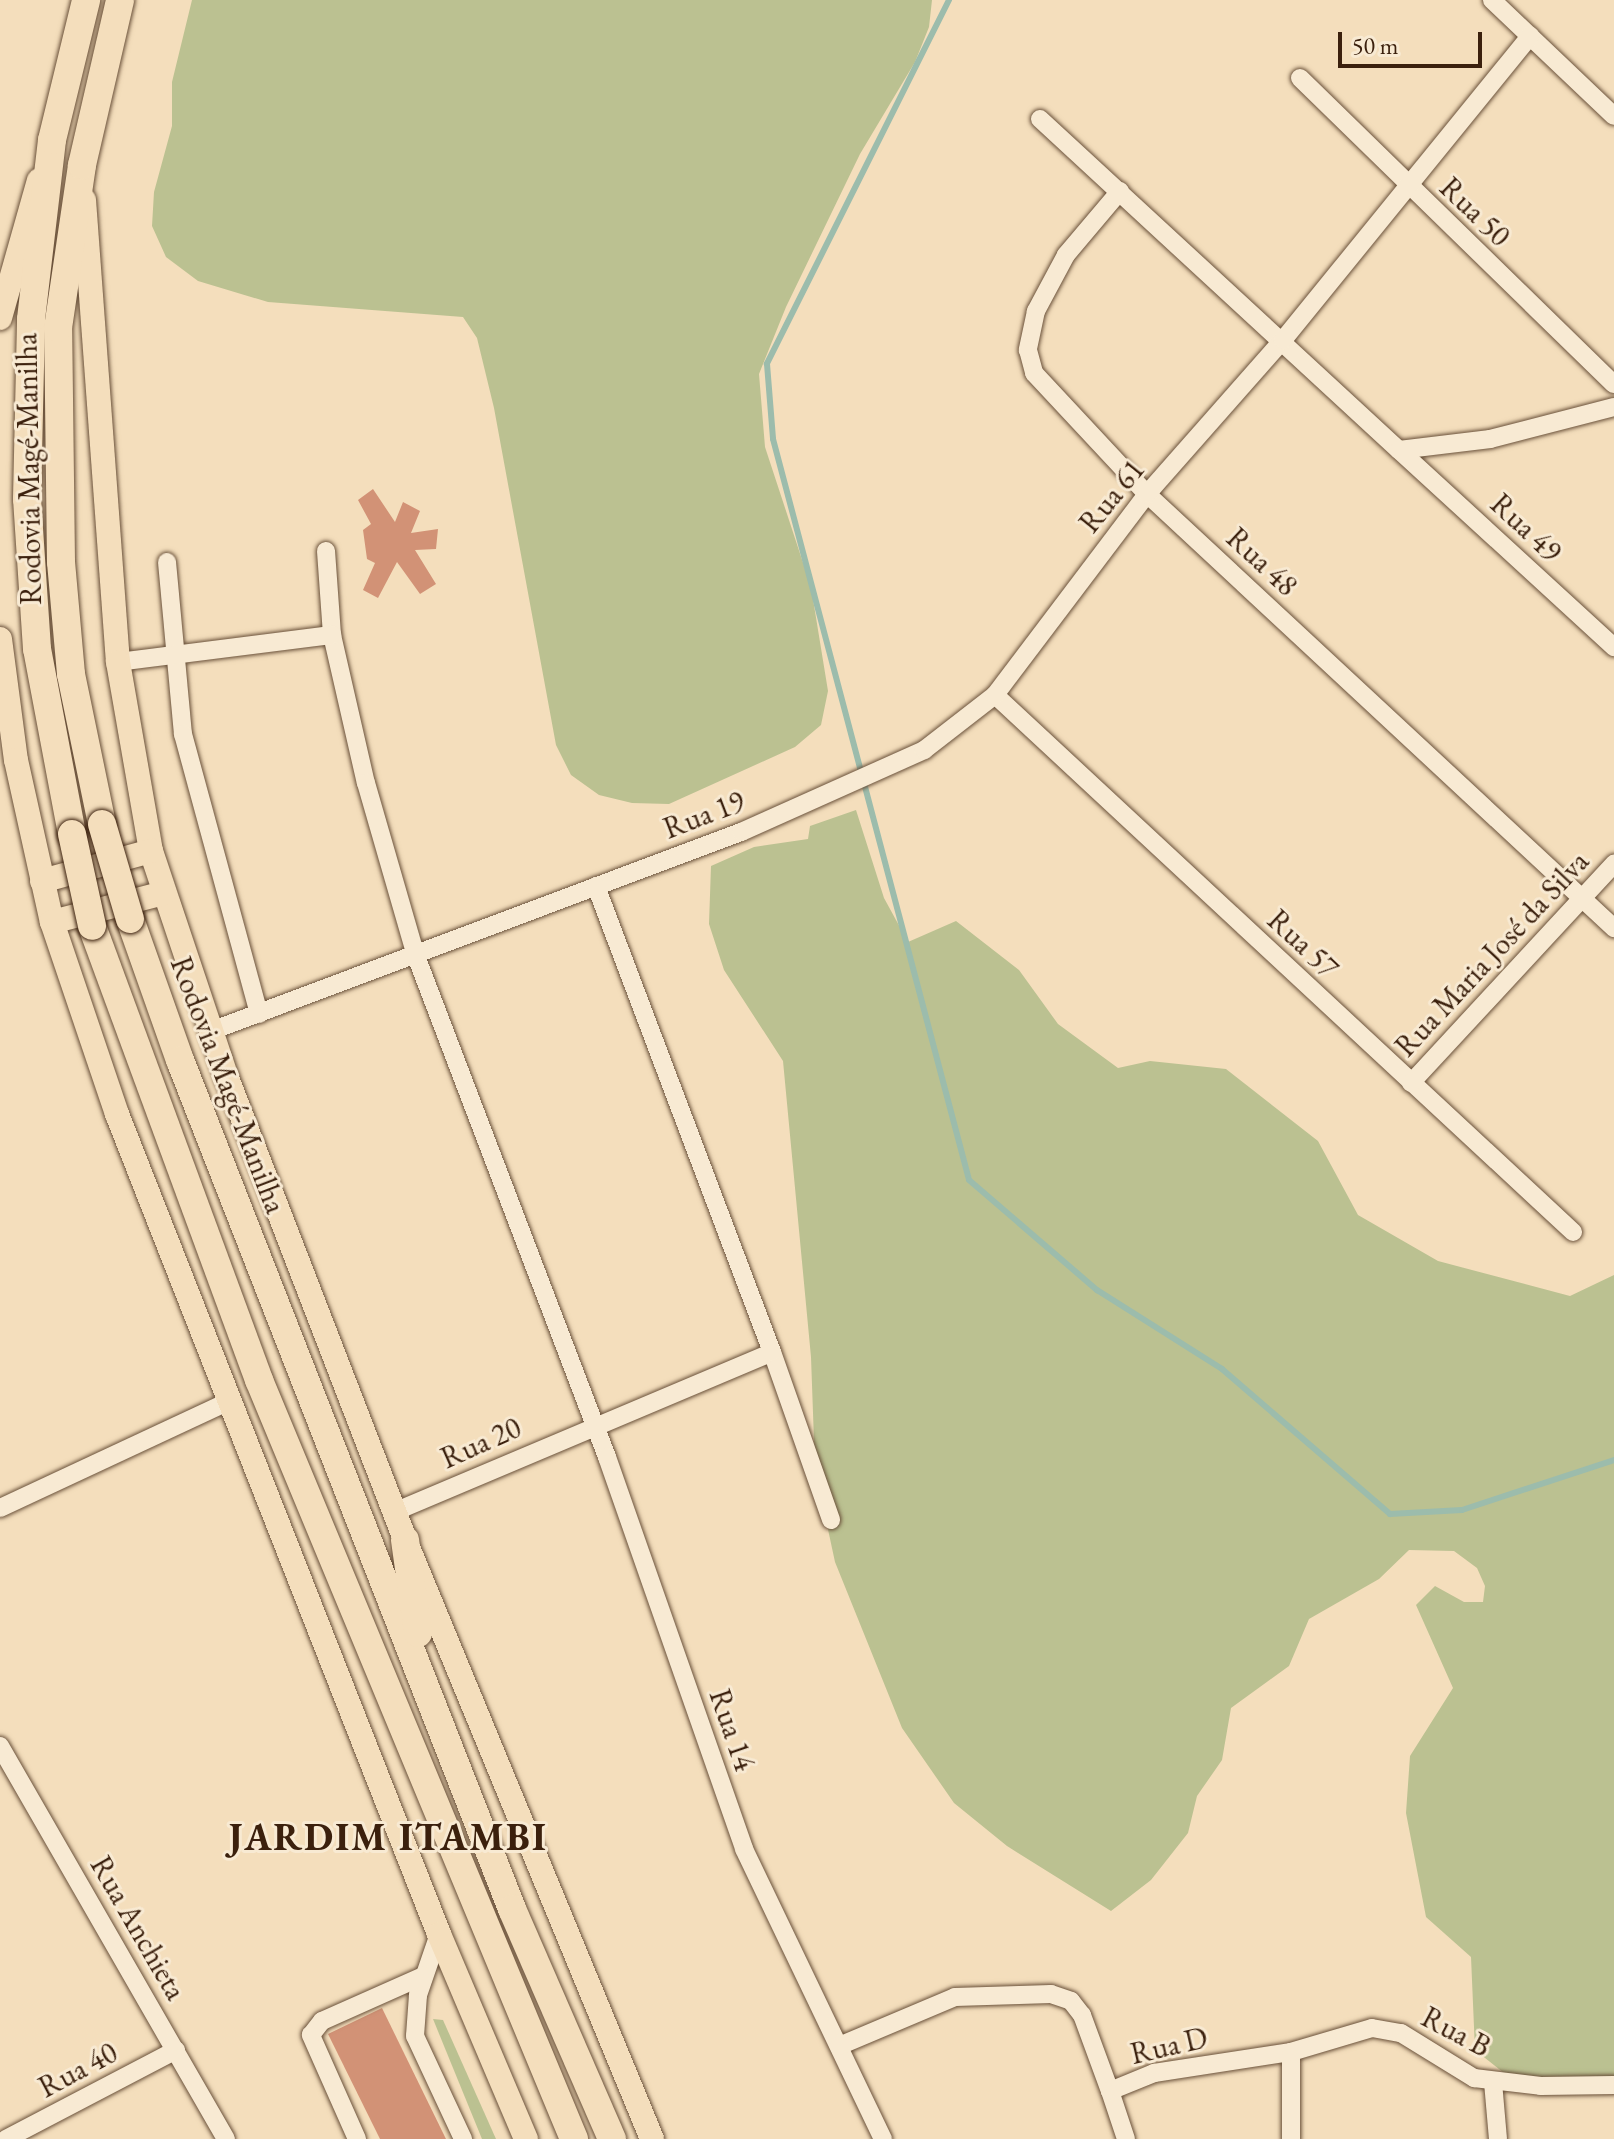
<!DOCTYPE html>
<html>
<head>
<meta charset="utf-8">
<style>
  body { margin:0 }
  #map { position:relative; width:1614px; height:2139px; overflow:hidden; background:#f4debc; font-family:"EB Garamond",serif }
  div>[style] { position:absolute }
  .green>* { inset:0; background:#bbc191 }
  .stream>* { height:6px; margin:-3px; padding:0 3px; transform-origin:3px; border-radius:3px; background:#9cbcac }
  .building>* { inset:0; background:#d29276 }
  .roads { filter:drop-shadow(0 0 2px #695039) drop-shadow(0 0 2px #695039) }
  .minor>* { height:18px; margin:-9px; padding:0 9px; transform-origin:9px; border-radius:9px; background:#f8ead3 }
  .major>* { height:24px; margin:-12px; padding:0 12px; transform-origin:12px; border-radius:12px; background:#f4debc }
  .highway>* { height:28px; margin:-14px; padding:0 14px; transform-origin:14px; border-radius:14px; background:#f4debc }
  .bridges { filter:drop-shadow(0 0 2px #3b200d) drop-shadow(0 0 2px #3b200d) }
  .highway-bridge>* { height:28px; margin:-14px; padding:0 14px; transform-origin:14px; border-radius:14px; background:#f4debc }
  span { translate:-50% -50%; white-space:nowrap; text-align:center; line-height:1.15; -webkit-text-stroke:6px #f8ead3; paint-order:stroke }
  .street-label { font-size:30px; color:#3b200d }
  .district-label { font-size:38px; color:#3b200d; font-weight:700; letter-spacing:2px }
  .scale { position:absolute; left:1338px; top:32px; width:144px; height:36px; box-sizing:border-box; border:4px solid #3b200d; border-top:0; padding-left:10px; font-size:24px; line-height:28px; white-space:nowrap; color:#3b200d; -webkit-text-stroke:6px #f8ead3; paint-order:stroke }
</style>
</head>
<body>
<div id="map">
  <div class="green">
    <div style="clip-path:polygon(192px 0,932px 0,929px 27px,915px 62px,860px 154px,786px 307px,759px 374px,765px 447px,811px 587px,828px 691px,821px 725px,795px 747px,669px 804px,632px 803px,599px 795px,571px 775px,556px 745px,494px 408px,477px 338px,463px 317px,268px 302px,198px 281px,166px 257px,152px 226px,154px 192px,172px 126px,172px 82px)"></div>
    <div style="clip-path:polygon(856px 810px,884px 898px,908px 942px,956px 921px,1019px 970px,1058px 1024px,1118px 1068px,1150px 1061px,1226px 1069px,1318px 1141px,1358px 1215px,1438px 1261px,1570px 1296px,1614px 1275px,1614px 2079px,1509px 2077px,1475px 2050px,1471px 1957px,1426px 1917px,1406px 1813px,1410px 1756px,1453px 1688px,1416px 1605px,1435px 1586px,1464px 1602px,1483px 1602px,1485px 1586px,1477px 1568px,1454px 1551px,1409px 1550px,1379px 1579px,1309px 1619px,1289px 1666px,1231px 1708px,1222px 1760px,1197px 1796px,1188px 1833px,1151px 1880px,1111px 1911px,1007px 1846px,954px 1803px,902px 1728px,835px 1562px,815px 1469px,811px 1357px,783px 1061px,724px 970px,709px 924px,711px 866px,754px 847px,808px 839px,810px 826px)"></div>
    <div style="clip-path:polygon(433px 2019px,443px 2020px,496px 2139px,482px 2139px)"></div>
  </div>
  <div class="stream">
    <div style="left:949px;top:0;width:407px;rotate:116.6deg"></div>
    <div style="left:767px;top:364px;width:75px;rotate:85.4deg"></div>
    <div style="left:773px;top:439px;width:766px;rotate:75.18deg"></div>
    <div style="left:969px;top:1180px;width:169px;rotate:40.7deg"></div>
    <div style="left:1097px;top:1290px;width:148px;rotate:32.3deg"></div>
    <div style="left:1222px;top:1369px;width:222px;rotate:40.8deg"></div>
    <div style="left:1390px;top:1514px;width:72px;rotate:-3.2deg"></div>
    <div style="left:1462px;top:1510px;width:160px;rotate:-18.2deg"></div>
  </div>
  <div class="building">
    <div style="clip-path:polygon(373px 489px,395px 522px,403px 502px,420px 511px,411px 533px,438px 529px,436px 549px,415px 550px,436px 584px,420px 594px,397px 562px,378px 598px,363px 590px,375px 563px,367px 559px,363px 530px,371px 524px,358px 500px)"></div>
    <div style="clip-path:polygon(382px 2008px,446px 2139px,380px 2139px,328px 2034px)"></div>
  </div>
  <div class="roads">
    <div class="minor">
      <div style="left:1492px;top:0;width:168px;rotate:43.6deg"></div>
      <div style="left:1300px;top:78px;width:438px;rotate:44.3deg"></div>
      <div style="left:1040px;top:119px;width:488px;rotate:42.7deg"></div>
      <div style="left:1399px;top:450px;width:92px;rotate:-6.9deg"></div>
      <div style="left:1490px;top:439px;width:128px;rotate:-14.5deg"></div>
      <div style="left:1120px;top:191px;width:84px;rotate:130.2deg"></div>
      <div style="left:1066px;top:255px;width:64px;rotate:118.2deg"></div>
      <div style="left:1036px;top:311px;width:40px;rotate:102deg"></div>
      <div style="left:1028px;top:350px;width:24px;rotate:75deg"></div>
      <div style="left:1034px;top:373px;width:166px;rotate:47deg"></div>
      <div style="left:1147px;top:494px;width:638px;rotate:42.9deg"></div>
      <div style="left:1399px;top:450px;width:292px;rotate:42.5deg"></div>
      <div style="left:326px;top:551px;width:84px;rotate:85.9deg"></div>
      <div style="left:332px;top:635px;width:152px;rotate:77.1deg"></div>
      <div style="left:366px;top:783px;width:180px;rotate:73.9deg"></div>
      <div style="left:416px;top:956px;width:536px;rotate:69.13deg"></div>
      <div style="left:607px;top:1457px;width:415px;rotate:70.7deg"></div>
      <div style="left:744px;top:1849px;width:322px;rotate:64.4deg"></div>
      <div style="left:167px;top:562px;width:173px;rotate:84.7deg"></div>
      <div style="left:183px;top:734px;width:290px;rotate:74.8deg"></div>
      <div style="left:118px;top:662px;width:216px;rotate:-7.2deg"></div>
      <div style="left:995px;top:695px;width:789px;rotate:42.89deg"></div>
      <div style="left:211px;top:1031px;width:566px;rotate:-20.58deg"></div>
      <div style="left:741px;top:832px;width:201px;rotate:-24.1deg"></div>
      <div style="left:924px;top:750px;width:90px;rotate:-37.8deg"></div>
      <div style="left:995px;top:695px;width:252px;rotate:-52.9deg"></div>
      <div style="left:1147px;top:494px;width:205px;rotate:-48.6deg"></div>
      <div style="left:1283px;top:340px;width:392px;rotate:-50.9deg"></div>
      <div style="left:1411px;top:1083px;width:299px;rotate:-47.2deg"></div>
      <div style="left:772px;top:1352px;width:178px;rotate:70.6deg"></div>
      <div style="left:0;top:1508px;width:251px;rotate:-25deg"></div>
      <div style="left:394px;top:1512px;width:410px;rotate:-22.9deg"></div>
      <div style="left:772px;top:1352px;width:498px;rotate:-110.7deg"></div>
      <div style="left:0;top:1746px;width:453px;rotate:60.1deg"></div>
      <div style="left:439px;top:1934px;width:65px;rotate:109deg"></div>
      <div style="left:418px;top:1995px;width:41px;rotate:94.2deg"></div>
      <div style="left:415px;top:2036px;width:114px;rotate:65deg"></div>
      <div style="left:839px;top:2046px;width:126px;rotate:-22.9deg"></div>
      <div style="left:955px;top:1997px;width:96px;rotate:-1.8deg"></div>
      <div style="left:1051px;top:1994px;width:21px;rotate:19deg"></div>
      <div style="left:1071px;top:2001px;width:18px;rotate:52deg"></div>
      <div style="left:1082px;top:2015px;width:81px;rotate:69.8deg"></div>
      <div style="left:1493px;top:2082px;width:57px;rotate:85deg"></div>
      <div style="left:6px;top:2139px;width:192px;rotate:-27.6deg"></div>
      <div style="left:357px;top:2139px;width:114px;rotate:-113.9deg"></div>
      <div style="left:311px;top:2035px;width:18px;rotate:-52deg"></div>
      <div style="left:322px;top:2021px;width:111px;rotate:-24deg"></div>
      <div style="left:1126px;top:2139px;width:51px;rotate:-108.4deg"></div>
      <div style="left:1110px;top:2091px;width:48px;rotate:-22.2deg"></div>
      <div style="left:1154px;top:2073px;width:139px;rotate:-8.7deg"></div>
      <div style="left:1291px;top:2139px;width:87px;rotate:-90deg"></div>
      <div style="left:1291px;top:2052px;width:84px;rotate:-16.5deg"></div>
      <div style="left:1372px;top:2028px;width:29px;rotate:10deg"></div>
      <div style="left:1401px;top:2033px;width:86px;rotate:31.7deg"></div>
      <div style="left:1474px;top:2078px;width:67px;rotate:6.8deg"></div>
      <div style="left:1541px;top:2086px;width:73px;rotate:-0.8deg"></div>
    </div>
    <div class="major">
      <div style="left:84px;top:200px;width:463px;rotate:85.8deg"></div>
      <div style="left:118px;top:662px;width:192px;rotate:80.1deg"></div>
      <div style="left:151px;top:851px;width:239px;rotate:71.5deg"></div>
      <div style="left:227px;top:1078px;width:495px;rotate:68.9deg"></div>
      <div style="left:405px;top:1540px;width:648px;rotate:67.59deg"></div>
      <div style="left:0;top:318px;width:143px;rotate:-74.2deg"></div>
      <div style="left:0;top:639px;width:122px;rotate:82.5deg"></div>
      <div style="left:16px;top:760px;width:166px;rotate:77.5deg"></div>
      <div style="left:52px;top:922px;width:203px;rotate:71.3deg"></div>
      <div style="left:117px;top:1114px;width:881px;rotate:68.56deg"></div>
      <div style="left:439px;top:1934px;width:223px;rotate:67deg"></div>
      <div style="left:42px;top:881px;width:113px;rotate:-15.4deg"></div>
      <div style="left:52px;top:922px;width:116px;rotate:-14.5deg"></div>
    </div>
    <div class="highway">
      <div style="left:102px;top:824px;width:153px;rotate:-101.7deg"></div>
      <div style="left:71px;top:674px;width:112px;rotate:-95.1deg"></div>
      <div style="left:61px;top:562px;width:234px;rotate:-90.7deg"></div>
      <div style="left:58px;top:328px;width:165px;rotate:-81.6deg"></div>
      <div style="left:82px;top:165px;width:169px;rotate:-77deg"></div>
      <div style="left:72px;top:834px;width:188px;rotate:-100.7deg"></div>
      <div style="left:37px;top:649px;width:150px;rotate:-93.8deg"></div>
      <div style="left:27px;top:499px;width:180px;rotate:-88.7deg"></div>
      <div style="left:31px;top:319px;width:180px;rotate:-83.3deg"></div>
      <div style="left:52px;top:140px;width:144px;rotate:-76.3deg"></div>
      <div style="left:130px;top:919px;width:150px;rotate:70.5deg"></div>
      <div style="left:180px;top:1060px;width:912px;rotate:68.64deg"></div>
      <div style="left:512px;top:1909px;width:251px;rotate:66.5deg"></div>
      <div style="left:92px;top:926px;width:484px;rotate:69.8deg"></div>
      <div style="left:259px;top:1380px;width:822px;rotate:67.46deg"></div>
      <div style="left:405px;top:1540px;width:94px;rotate:82deg"></div>
    </div>
  </div>
  <div class="bridges">
    <div class="highway-bridge">
      <div style="left:102px;top:824px;width:99px;rotate:73.6deg"></div>
      <div style="left:72px;top:834px;width:94px;rotate:77.7deg"></div>
    </div>
  </div>
  <div class="street-label">
    <span style="left:1475px;top:212px;rotate:44deg">Rua 50</span>
    <span style="left:29px;top:469px;rotate:-91deg">Rodovia Magé-Manilha</span>
    <span style="left:1112px;top:496px;rotate:-51deg">Rua 61</span>
    <span style="left:1526px;top:528px;rotate:43deg">Rua 49</span>
    <span style="left:1262px;top:562px;rotate:43deg">Rua 48</span>
    <span style="left:704px;top:815px;rotate:-21deg">Rua 19</span>
    <span style="left:1303px;top:944px;rotate:43deg">Rua 57</span>
    <span style="left:1492px;top:954px;rotate:-47deg">Rua Maria José da Silva</span>
    <span style="left:228px;top:1085px;rotate:69deg">Rodovia Magé-Manilha</span>
    <span style="left:481px;top:1443px;rotate:-24deg">Rua 20</span>
    <span style="left:732px;top:1730px;rotate:71deg">Rua 14</span>
    <span style="left:138px;top:1928px;rotate:60deg">Rua Anchieta</span>
    <span style="left:1456px;top:2032px;rotate:28deg">Rua B</span>
    <span style="left:1169px;top:2046px;rotate:-13deg">Rua D</span>
    <span style="left:78px;top:2070px;rotate:-28deg">Rua 40</span>
  </div>
  <div class="district-label">
    <span style="left:388px;top:1837px">JARDIM ITAMBI</span>
  </div>
  <div class="scale">50 m</div>
</div>
</body>
</html>
